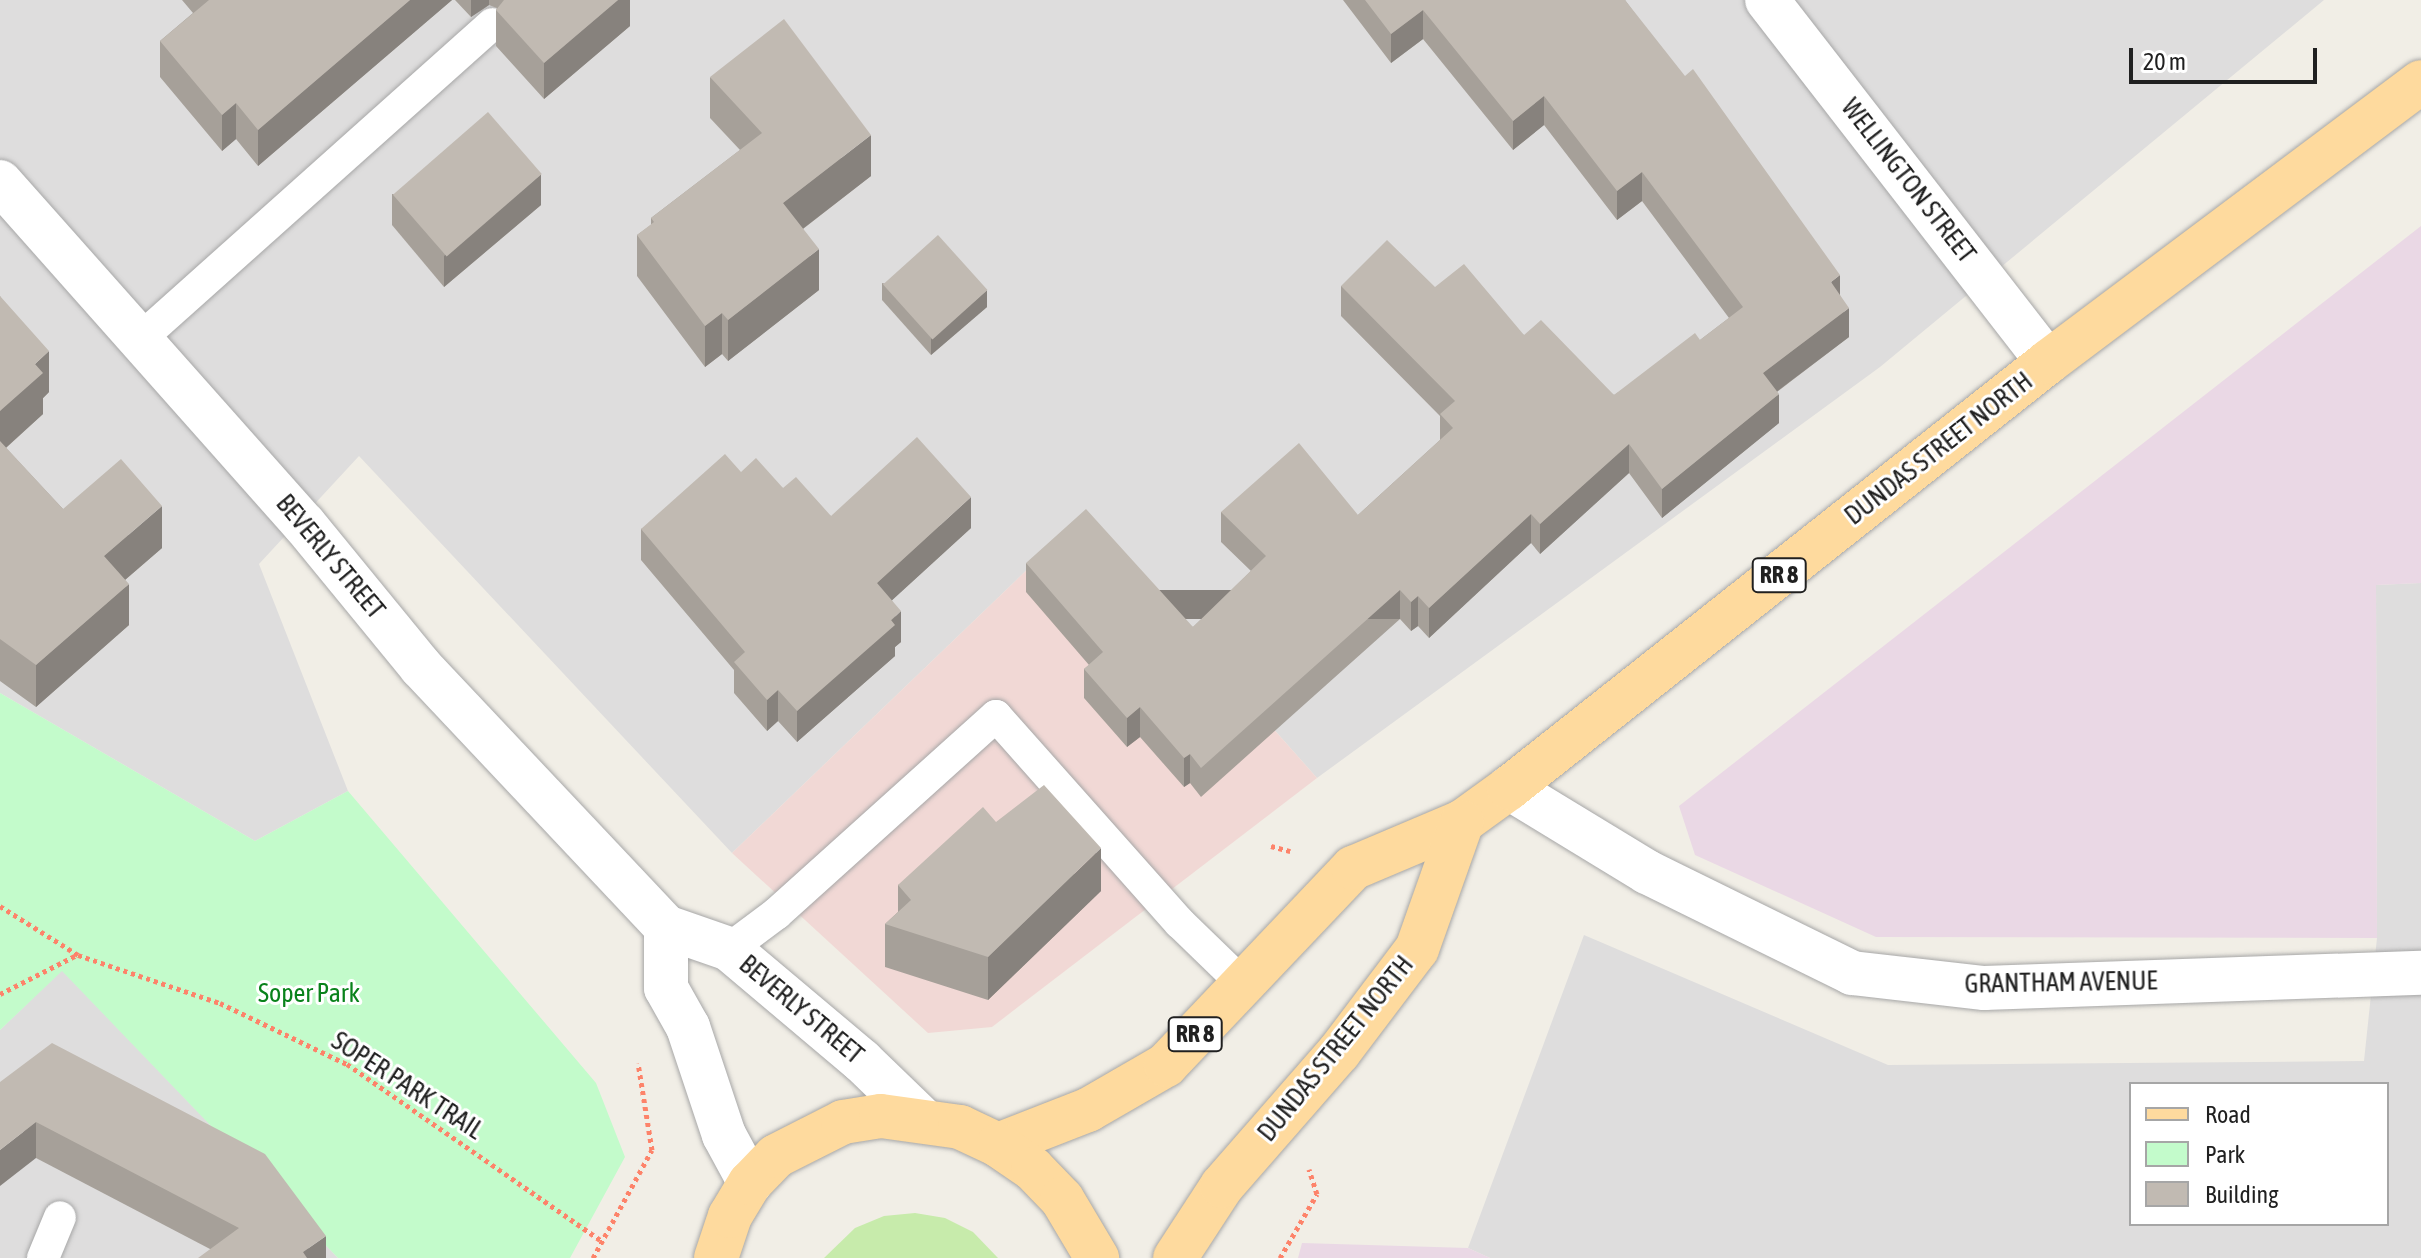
<!DOCTYPE html>
<html>
<head>
<meta charset="utf-8">
<style>
  body { margin:0 }
  #map { position:relative; width:2421px; height:1258px; overflow:hidden; background:#f1eee6; font-family:"Asap Condensed",sans-serif }
  div>[style] { position:absolute }
  .residential>* { inset:0; background:#dedddd }
  .commercial>* { inset:0; background:#f1d8d5 }
  .industrial>* { inset:0; background:#ead8e5 }
  .grass>* { inset:0; background:#c7ebab }
  .park>* { inset:0; background:#c3fbcb }
  .path>* { height:5px; margin-top:-2.5px; transform-origin:0; background:repeating-linear-gradient(90deg,#fd836a 0 4px,transparent 0 8px) }
  .roads { filter:drop-shadow(0 0 2px #a7a7a7) drop-shadow(0 0 2px #a7a7a7) }
  .service>* { height:32px; margin:-16px; padding:0 16px; transform-origin:16px; border-radius:16px; background:#fff }
  .minor>* { height:44px; margin:-22px; padding:0 22px; transform-origin:22px; border-radius:22px; background:#fff }
  .tertiary>* { height:44px; margin:-22px; padding:0 22px; transform-origin:22px; border-radius:22px; background:#fff }
  .primary>* { height:44px; margin:-22px; padding:0 22px; transform-origin:22px; border-radius:22px; background:#feda9e }
  .wall>* { inset:0; background:#a6a099 }
  .shaded-wall>* { inset:0; background:#87827d; transform-origin:0 0 }
  .building>* { inset:0; background:#c1bab2; transform-origin:0 0 }
  span { translate:-50% -50%; white-space:nowrap; text-align:center; line-height:1.15; -webkit-text-stroke:6px #fff; paint-order:stroke }
  .shield-label span { padding:2px 6px; background:#fff; border:2px solid; border-radius:6px; -webkit-text-stroke-width:0 }
  .shield-label { font-size:24px; color:#202020; font-weight:700 }
  .street-label { font-size:26px; color:#202020 }
  .park-label { font-size:26px; color:#09821b }
  .legend { position:absolute; left:2129px; top:1082px; width:260px; height:144px; box-sizing:border-box; background:#fff; border:2px solid #a6a6a6; margin:0; padding:10px 14px; list-style:none; font-size:24px; color:#202020 }
  .legend li { display:flex; align-items:center; gap:16px; height:40px }
  .legend b { width:40px; border:2px solid #a6a6a6 }
  .scale { position:absolute; left:2129px; top:48px; width:188px; height:36px; box-sizing:border-box; border:4px solid #202020; border-top:0; padding-left:10px; font-size:24px; line-height:28px; white-space:nowrap; color:#202020; -webkit-text-stroke:6px #fff; paint-order:stroke }
</style>
</head>
<body>
<div id="map">
  <div class="residential">
    <div style="clip-path:polygon(0 0,2324px 0,1880px 367px,1317px 778px,1084px 515px,732px 853px,359px 456px,259px 564px,348px 791px,255px 841px,0 693px)"></div>
    <div style="clip-path:polygon(evenodd,2421px 583px,2421px 1258px,1490px 1258px,1468px 1248px,1584px 935px,1888px 1065px,2364px 1061px,2377px 938px,2376px 585px,2421px 583px,2131px 1084px,2387px 1084px,2387px 1224px,2131px 1224px,2131px 1084px)"></div>
    <div style="clip-path:polygon(62px 970px,338px 1258px,0 1258px,0 1030px)"></div>
  </div>
  <div class="commercial">
    <div style="clip-path:polygon(1084px 515px,1317px 778px,992px 1027px,928px 1033px,732px 853px)"></div>
  </div>
  <div class="industrial">
    <div style="clip-path:polygon(2421px 226px,2421px 583px,2376px 585px,2377px 938px,1876px 937px,1695px 855px,1679px 806px)"></div>
    <div style="clip-path:polygon(1302px 1243px,1468px 1248px,1490px 1258px,1298px 1258px)"></div>
  </div>
  <div class="grass">
    <div style="clip-path:polygon(915px 1213px,945px 1218px,973px 1232px,998px 1258px,824px 1258px,855px 1228px,884px 1216px)"></div>
  </div>
  <div class="park">
    <div style="clip-path:polygon(0 693px,255px 841px,348px 791px,596px 1083px,625px 1157px,570px 1258px,338px 1258px,62px 971px,0 1030px)"></div>
  </div>
  <div class="path">
    <div style="left:1271px;top:846px;width:20px;rotate:15deg"></div>
    <div style="left:0;top:906px;width:92px;rotate:32.1deg"></div>
    <div style="left:78px;top:955px;width:150px;rotate:18.7deg"></div>
    <div style="left:220px;top:1003px;width:141px;rotate:25.7deg"></div>
    <div style="left:347px;top:1064px;width:310px;rotate:34.8deg"></div>
    <div style="left:0;top:994px;width:86px;rotate:-26.9deg"></div>
    <div style="left:593px;top:1258px;width:123px;rotate:-61.4deg"></div>
    <div style="left:652px;top:1150px;width:88px;rotate:-99.1deg"></div>
    <div style="left:1280px;top:1258px;width:74px;rotate:-60deg"></div>
    <div style="left:1317px;top:1194px;width:26px;rotate:-108deg"></div>
  </div>
  <div class="roads">
    <div class="service">
      <div style="left:139px;top:340px;width:474px;rotate:-41.8deg"></div>
      <div style="left:729px;top:949px;width:59px;rotate:-36.7deg"></div>
      <div style="left:776px;top:914px;width:296px;rotate:-42deg"></div>
      <div style="left:996px;top:716px;width:277px;rotate:48.4deg"></div>
      <div style="left:1180px;top:923px;width:88px;rotate:44.1deg"></div>
      <div style="left:43px;top:1258px;width:44px;rotate:-67.5deg"></div>
    </div>
    <div class="minor">
      <div style="left:1767px;top:0;width:458px;rotate:52.2deg"></div>
      <div style="left:1509px;top:788px;width:162px;rotate:31.3deg"></div>
      <div style="left:1647px;top:872px;width:229px;rotate:26.2deg"></div>
      <div style="left:1852px;top:973px;width:133px;rotate:6.5deg"></div>
      <div style="left:1984px;top:988px;width:437px;rotate:-2deg"></div>
    </div>
    <div class="tertiary">
      <div style="left:0;top:182px;width:458px;rotate:48.4deg"></div>
      <div style="left:304px;top:524px;width:185px;rotate:50.7deg"></div>
      <div style="left:421px;top:667px;width:357px;rotate:46.7deg"></div>
      <div style="left:666px;top:927px;width:67px;rotate:19.2deg"></div>
      <div style="left:729px;top:949px;width:174px;rotate:40.1deg"></div>
      <div style="left:862px;top:1061px;width:82px;rotate:44deg"></div>
      <div style="left:666px;top:927px;width:61px;rotate:90deg"></div>
      <div style="left:666px;top:988px;width:45px;rotate:60.6deg"></div>
      <div style="left:688px;top:1027px;width:114px;rotate:71.6deg"></div>
      <div style="left:724px;top:1135px;width:55px;rotate:61.6deg"></div>
    </div>
    <div class="primary">
      <div style="left:998px;top:1145px;width:97px;rotate:-21.3deg"></div>
      <div style="left:1088px;top:1110px;width:90px;rotate:-30deg"></div>
      <div style="left:1166px;top:1065px;width:272px;rotate:-46.5deg"></div>
      <div style="left:1353px;top:868px;width:118px;rotate:-22.9deg"></div>
      <div style="left:1462px;top:822px;width:58px;rotate:-35.9deg"></div>
      <div style="left:1509px;top:788px;width:687px;rotate:-38.32deg"></div>
      <div style="left:2048px;top:362px;width:466px;rotate:-36.9deg"></div>
      <div style="left:716px;top:1258px;width:44px;rotate:-71.6deg"></div>
      <div style="left:730px;top:1216px;width:39px;rotate:-59deg"></div>
      <div style="left:750px;top:1183px;width:37px;rotate:-46deg"></div>
      <div style="left:776px;top:1156px;width:75px;rotate:-26.9deg"></div>
      <div style="left:843px;top:1122px;width:38px;rotate:-9deg"></div>
      <div style="left:881px;top:1116px;width:80px;rotate:7.9deg"></div>
      <div style="left:960px;top:1127px;width:42px;rotate:25.3deg"></div>
      <div style="left:998px;top:1145px;width:42px;rotate:34.4deg"></div>
      <div style="left:1033px;top:1169px;width:42px;rotate:46deg"></div>
      <div style="left:1062px;top:1199px;width:69px;rotate:59.3deg"></div>
      <div style="left:1175px;top:1258px;width:86px;rotate:-56.9deg"></div>
      <div style="left:1222px;top:1186px;width:178px;rotate:-48.9deg"></div>
      <div style="left:1339px;top:1052px;width:129px;rotate:-52.9deg"></div>
      <div style="left:1417px;top:949px;width:135px;rotate:-70.5deg"></div>
    </div>
  </div>
  <div class="wall">
    <div style="clip-path:polygon(182px 0,452px 0,258px 166px,236px 139px,222px 151px,160px 77px,160px 41px,193px 13px)"></div>
    <div style="clip-path:polygon(455px 0,630px 0,630px 26px,544px 99px,496px 46px,496px 10px,497px 8px,489px 5px,471px 17px)"></div>
    <div style="clip-path:polygon(1343px 0,1625px 0,1840px 295px,1849px 337px,1777px 392px,1779px 423px,1662px 518px,1629px 473px,1540px 554px,1531px 543px,1429px 638px,1418px 626px,1411px 631px,1400px 619px,1201px 797px,1190px 783px,1184px 787px,1140px 737px,1127px 747px,1084px 698px,1084px 669px,1089px 665px,1026px 592px,1026px 563px,1193px 627px,1251px 571px,1221px 542px,1221px 512px,1358px 515px,1440px 440px,1440px 416px,1341px 316px,1341px 286px,1435px 287px,1524px 335px,1614px 395px,1700px 340px,1729px 318px,1642px 201px,1617px 220px,1544px 125px,1513px 150px,1423px 39px,1391px 63px)"></div>
    <div style="clip-path:polygon(710px 77px,871px 176px,803px 229px,819px 290px,728px 361px,722px 354px,705px 367px,637px 276px,637px 235px,651px 225px,651px 218px,740px 150px,710px 118px)"></div>
    <div style="clip-path:polygon(392px 194px,541px 205px,444px 287px,392px 225px)"></div>
    <div style="clip-path:polygon(882px 283px,987px 307px,931px 355px,882px 300px)"></div>
    <div style="clip-path:polygon(0 296px,49px 392px,43px 398px,43px 414px,6px 448px,63px 509px,162px 548px,125px 580px,129px 625px,36px 707px,0 681px)"></div>
    <div style="clip-path:polygon(741px 472px,783px 488px,831px 516px,971px 528px,892px 600px,901px 642px,895px 647px,895px 656px,797px 742px,778px 721px,767px 731px,734px 693px,734px 670px,641px 560px,641px 529px)"></div>
    <div style="clip-path:polygon(996px 822px,1101px 891px,988px 1000px,885px 967px,885px 924px,898px 912px,898px 885px)"></div>
    <div style="clip-path:polygon(0 1082px,326px 1258px,210px 1249px,36px 1158px)"></div>
  </div>
  <div class="shaded-wall">
    <div style="clip-path:polygon(410px 0,452px 0,258px 166px,258px 130px)"></div>
    <div style="clip-path:polygon(471px 0,489px 0,489px 5px,471px 17px)"></div>
    <div style="clip-path:polygon(618px 0,630px 0,630px 26px,544px 99px,544px 63px)"></div>
    <div style="clip-path:polygon(1423px 10px,1423px 39px,1391px 63px,1391px 34px)"></div>
    <div style="clip-path:polygon(1544px 96px,1544px 125px,1513px 150px,1513px 121px)"></div>
    <div style="clip-path:polygon(236px 103px,236px 139px,222px 151px,222px 115px)"></div>
    <div style="clip-path:polygon(871px 135px,871px 176px,783px 244px,783px 203px)"></div>
    <div style="clip-path:polygon(1642px 172px,1642px 201px,1617px 220px,1617px 191px)"></div>
    <div style="clip-path:polygon(541px 174px,541px 205px,444px 287px,444px 256px)"></div>
    <div style="clip-path:polygon(819px 249px,819px 290px,728px 361px,728px 320px)"></div>
    <div style="clip-path:polygon(1840px 275px,1840px 305px,1831px 282px)"></div>
    <div style="clip-path:polygon(987px 290px,987px 307px,931px 355px,931px 339px)"></div>
    <div style="clip-path:polygon(1849px 308px,1849px 337px,1763px 402px,1763px 373px)"></div>
    <div style="clip-path:polygon(722px 313px,722px 354px,705px 367px,705px 326px)"></div>
    <div style="clip-path:polygon(49px 351px,49px 392px,43px 398px,43px 414px,0 453px,0 411px,35px 364px)"></div>
    <div style="clip-path:polygon(1779px 394px,1779px 423px,1662px 518px,1662px 489px)"></div>
    <div style="clip-path:polygon(1629px 444px,1629px 473px,1540px 554px,1540px 524px)"></div>
    <div style="clip-path:polygon(971px 497px,971px 528px,877px 614px,877px 583px)"></div>
    <div style="clip-path:polygon(162px 506px,162px 548px,104px 598px,104px 556px)"></div>
    <div style="clip-path:polygon(1531px 514px,1531px 543px,1429px 638px,1429px 608px)"></div>
    <div style="clip-path:polygon(129px 584px,129px 625px,36px 707px,36px 665px)"></div>
    <div style="left:1400px;top:590px;width:29px;height:267px;rotate:90deg"></div>
    <div style="clip-path:polygon(1418px 596px,1418px 626px,1411px 631px,1411px 602px)"></div>
    <div style="clip-path:polygon(901px 611px,901px 642px,895px 647px,895px 656px,797px 742px,797px 711px)"></div>
    <div style="clip-path:polygon(778px 690px,778px 721px,767px 731px,767px 700px)"></div>
    <div style="clip-path:polygon(1140px 707px,1140px 737px,1127px 747px,1127px 718px)"></div>
    <div style="clip-path:polygon(1190px 754px,1190px 783px,1184px 787px,1184px 758px)"></div>
    <div style="clip-path:polygon(1101px 848px,1101px 891px,988px 1000px,988px 957px)"></div>
    <div style="clip-path:polygon(36px 1122px,36px 1158px,0 1186px,0 1150px)"></div>
    <div style="clip-path:polygon(326px 1236px,326px 1258px,303px 1258px,303px 1252px)"></div>
  </div>
  <div class="building">
    <div style="clip-path:polygon(209px 0,410px 0,258px 130px,236px 103px,222px 115px,160px 41px)"></div>
    <div style="clip-path:polygon(504px 0,618px 0,544px 63px,496px 10px)"></div>
    <div style="clip-path:polygon(1365px 0,1625px 0,1685px 76px,1693px 69px,1840px 275px,1831px 282px,1849px 308px,1763px 373px,1779px 394px,1662px 489px,1629px 444px,1540px 524px,1531px 514px,1429px 608px,1418px 596px,1411px 602px,1400px 590px,1201px 768px,1190px 754px,1184px 758px,1140px 707px,1127px 718px,1084px 669px,1103px 652px,1026px 563px,1086px 509px,1193px 627px,1266px 556px,1221px 512px,1299px 443px,1358px 515px,1453px 428px,1440px 414px,1455px 401px,1341px 286px,1387px 240px,1435px 287px,1464px 264px,1524px 335px,1541px 320px,1614px 395px,1695px 333px,1700px 340px,1743px 307px,1642px 172px,1617px 191px,1544px 96px,1513px 121px,1423px 10px,1391px 34px)"></div>
    <div style="clip-path:polygon(784px 19px,871px 135px,783px 203px,819px 249px,728px 320px,722px 313px,705px 326px,637px 235px,654px 222px,651px 218px,762px 133px,710px 77px)"></div>
    <div style="left:488px;top:112px;width:82px;height:126px;rotate:49deg"></div>
    <div style="left:938px;top:235px;width:74px;height:74px;rotate:48deg"></div>
    <div style="clip-path:polygon(0 296px,49px 351px,35px 364px,43px 373px,0 411px)"></div>
    <div style="clip-path:polygon(917px 437px,971px 497px,877px 583px,901px 611px,891px 620px,895px 625px,797px 711px,778px 690px,767px 700px,734px 662px,745px 652px,641px 529px,725px 454px,741px 472px,756px 458px,783px 488px,796px 477px,831px 516px)"></div>
    <div style="clip-path:polygon(0 441px,63px 509px,121px 459px,162px 506px,104px 556px,129px 584px,36px 665px,0 639px)"></div>
    <div style="clip-path:polygon(1044px 785px,1101px 848px,988px 957px,885px 924px,911px 900px,898px 885px,983px 807px,996px 822px)"></div>
    <div style="clip-path:polygon(52px 1043px,265px 1154px,326px 1236px,303px 1252px,307px 1258px,198px 1258px,239px 1228px,36px 1122px,0 1150px,0 1082px)"></div>
  </div>
  <div class="shield-label">
    <span style="left:1779px;top:575px">RR 8</span>
    <span style="left:1195px;top:1034px">RR 8</span>
  </div>
  <div class="street-label">
    <span style="left:1908px;top:181px;rotate:52deg">WELLINGTON STREET</span>
    <span style="left:1939px;top:449px;rotate:-38deg">DUNDAS STREET NORTH</span>
    <span style="left:330px;top:557px;rotate:50deg">BEVERLY STREET</span>
    <span style="left:2061px;top:983px;rotate:-1deg">GRANTHAM AVENUE</span>
    <span style="left:801px;top:1010px;rotate:40deg">BEVERLY STREET</span>
    <span style="left:1336px;top:1049px;rotate:-51deg">DUNDAS STREET NORTH</span>
    <span style="left:407px;top:1086px;rotate:33deg">SOPER PARK TRAIL</span>
  </div>
  <div class="park-label">
    <span style="left:309px;top:994px">Soper Park</span>
  </div>
  <ul class="legend">
  <li><b style="height:10px;background:#feda9e"></b>Road</li>
  <li><b style="height:22px;background:#c3fbcb"></b>Park</li>
  <li><b style="height:22px;background:#c1bab2"></b>Building</li>
  </ul>
  <div class="scale">20 m</div>
</div>
</body>
</html>
